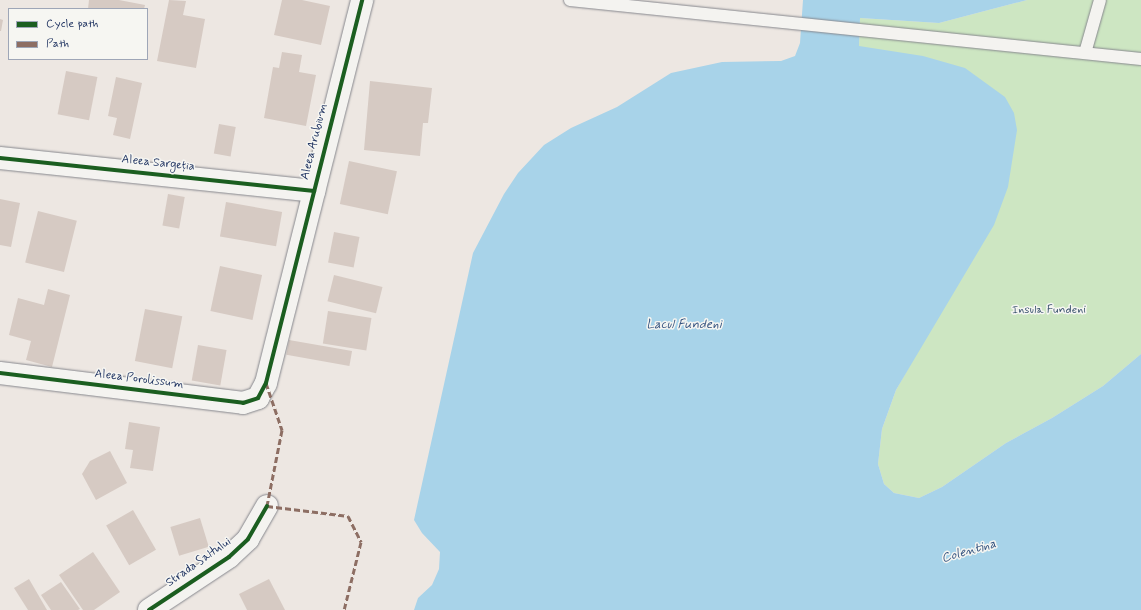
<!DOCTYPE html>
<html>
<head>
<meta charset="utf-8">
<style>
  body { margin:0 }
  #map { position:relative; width:1141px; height:610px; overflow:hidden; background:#ede7e2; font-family:Mynerve,sans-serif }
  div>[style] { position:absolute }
  .green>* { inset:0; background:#cde6c2 }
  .water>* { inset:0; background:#a8d3e9 }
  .building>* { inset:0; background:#d6cac3; transform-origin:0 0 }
  .roads { filter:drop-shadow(0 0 1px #86878d) drop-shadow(0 0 1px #86878d) }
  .lane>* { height:12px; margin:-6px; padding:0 6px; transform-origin:6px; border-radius:6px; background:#f4f3f0 }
  .street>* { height:22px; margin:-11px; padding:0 11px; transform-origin:11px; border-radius:11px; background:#f4f3f0 }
  .quiet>* { height:3px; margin-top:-1.5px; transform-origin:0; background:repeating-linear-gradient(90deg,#8d6e63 0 6px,transparent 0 9px) }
  .cycleway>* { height:4px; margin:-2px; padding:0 2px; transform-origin:2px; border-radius:2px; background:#1b5e20 }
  span { translate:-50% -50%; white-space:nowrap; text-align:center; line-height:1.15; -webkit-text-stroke:3px #f6f6f2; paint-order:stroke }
  .street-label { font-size:12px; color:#1b2f5e }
  .park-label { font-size:12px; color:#39536d }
  .water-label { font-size:13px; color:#375682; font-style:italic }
  .legend { position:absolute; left:8px; top:8px; width:140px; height:52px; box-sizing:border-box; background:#f6f6f2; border:1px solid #9ea6b7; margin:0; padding:5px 7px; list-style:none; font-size:12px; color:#1b2f5e }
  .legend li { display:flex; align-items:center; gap:8px; height:20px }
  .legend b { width:20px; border:1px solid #9ea6b7 }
</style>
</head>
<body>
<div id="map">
  <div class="green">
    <div style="clip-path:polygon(1027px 0,1141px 0,1141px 354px,1103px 386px,1052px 418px,1006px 443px,942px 487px,919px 498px,894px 493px,884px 484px,878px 464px,882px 429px,896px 390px,941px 311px,859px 46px,860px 18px,939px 23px)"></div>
  </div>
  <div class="water">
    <div style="clip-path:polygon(803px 0,1027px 0,939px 23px,860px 18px,859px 46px,923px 56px,965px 68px,1005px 97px,1014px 113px,1017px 130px,1008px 187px,994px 225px,896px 390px,882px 429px,878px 464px,884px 484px,894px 493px,919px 498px,942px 487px,1006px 443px,1052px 418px,1103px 386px,1141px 354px,1141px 610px,414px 610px,418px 598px,432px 585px,439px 569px,440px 552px,422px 533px,414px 520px,473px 253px,504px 194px,518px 173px,544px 145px,571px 128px,617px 107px,671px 73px,722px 62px,781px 61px,795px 56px,800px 43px)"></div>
  </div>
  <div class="building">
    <div style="clip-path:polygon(89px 0,119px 0,145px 5px,144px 9px,88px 9px)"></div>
    <div style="clip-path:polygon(169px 0,186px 1px,183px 15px,205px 19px,196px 68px,157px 61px)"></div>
    <div style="clip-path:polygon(282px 0,302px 0,330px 6px,321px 45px,274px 35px)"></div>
    <div style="clip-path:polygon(0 19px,3px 20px,1px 31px,0 31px)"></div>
    <div style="clip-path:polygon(282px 52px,302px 55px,299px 72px,316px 75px,306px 126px,264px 118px,273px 67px,279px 68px)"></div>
    <div style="left:66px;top:71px;width:32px;height:44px;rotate:11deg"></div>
    <div style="clip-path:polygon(116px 77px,142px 83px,130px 139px,113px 135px,117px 118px,108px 116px)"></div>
    <div style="clip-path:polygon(370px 81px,432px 88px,428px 123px,423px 123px,420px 156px,364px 150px)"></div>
    <div style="left:219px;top:124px;width:17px;height:30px;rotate:10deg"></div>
    <div style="left:349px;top:161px;width:49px;height:44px;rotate:12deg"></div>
    <div style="left:168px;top:194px;width:17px;height:32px;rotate:10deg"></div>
    <div style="clip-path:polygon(0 199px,20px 203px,11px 247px,0 245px)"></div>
    <div style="left:226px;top:202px;width:57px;height:35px;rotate:10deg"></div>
    <div style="left:38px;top:211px;width:40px;height:53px;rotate:14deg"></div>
    <div style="left:334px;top:232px;width:26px;height:31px;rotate:11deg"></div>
    <div style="left:220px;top:266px;width:43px;height:46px;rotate:12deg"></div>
    <div style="left:334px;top:275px;width:50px;height:27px;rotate:14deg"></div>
    <div style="clip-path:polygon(48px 289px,70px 295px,52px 367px,26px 360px,31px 341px,9px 335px,18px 298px,44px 305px)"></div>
    <div style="left:145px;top:309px;width:38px;height:53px;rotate:11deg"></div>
    <div style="left:328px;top:311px;width:44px;height:33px;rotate:9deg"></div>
    <div style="left:289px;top:340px;width:64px;height:15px;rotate:10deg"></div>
    <div style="left:198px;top:345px;width:29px;height:36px;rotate:10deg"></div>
    <div style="clip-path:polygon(129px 422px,160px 427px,153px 471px,130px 468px,133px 450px,125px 449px)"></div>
    <div style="clip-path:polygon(110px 451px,127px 483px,96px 500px,82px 474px,90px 461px)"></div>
    <div style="left:133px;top:510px;width:46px;height:31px;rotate:60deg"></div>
    <div style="left:200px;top:518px;width:30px;height:31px;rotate:73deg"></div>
    <div style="clip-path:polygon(93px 552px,120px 592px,94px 610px,83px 610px,59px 575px)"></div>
    <div style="clip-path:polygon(29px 579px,47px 610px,28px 610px,14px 588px)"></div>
    <div style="clip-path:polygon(269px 579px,285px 610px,247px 610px,239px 594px)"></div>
    <div style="clip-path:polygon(61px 582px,80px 609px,78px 610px,51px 610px,41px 595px)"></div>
  </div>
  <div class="roads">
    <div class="lane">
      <div style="left:570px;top:0;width:574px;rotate:5.9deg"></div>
      <div style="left:1085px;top:53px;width:55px;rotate:-74.2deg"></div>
    </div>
    <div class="street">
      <div style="left:0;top:158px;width:316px;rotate:6deg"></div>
      <div style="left:0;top:373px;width:245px;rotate:7deg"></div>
      <div style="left:243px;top:403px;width:16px;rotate:-18deg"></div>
      <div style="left:258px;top:398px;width:17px;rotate:-62deg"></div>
      <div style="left:266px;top:383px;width:395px;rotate:-75.9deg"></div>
      <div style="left:149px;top:610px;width:96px;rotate:-33.5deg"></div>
      <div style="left:229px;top:557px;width:26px;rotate:-43deg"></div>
      <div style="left:248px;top:539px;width:38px;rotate:-60deg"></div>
    </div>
  </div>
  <div class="quiet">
    <div style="left:266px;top:383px;width:50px;rotate:71.2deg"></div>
    <div style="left:282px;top:430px;width:77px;rotate:101.2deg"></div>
    <div style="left:267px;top:506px;width:82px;rotate:7deg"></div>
    <div style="left:348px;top:516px;width:29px;rotate:63deg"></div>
    <div style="left:361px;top:542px;width:70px;rotate:104deg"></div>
  </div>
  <div class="cycleway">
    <div style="left:0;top:158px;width:316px;rotate:6deg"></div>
    <div style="left:0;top:373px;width:245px;rotate:7deg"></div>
    <div style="left:243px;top:403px;width:16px;rotate:-18deg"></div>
    <div style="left:258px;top:398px;width:17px;rotate:-62deg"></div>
    <div style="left:266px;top:383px;width:395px;rotate:-75.9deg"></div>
    <div style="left:149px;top:610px;width:96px;rotate:-33.5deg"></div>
    <div style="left:229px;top:557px;width:26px;rotate:-43deg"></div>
    <div style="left:248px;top:539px;width:38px;rotate:-60deg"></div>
  </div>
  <div class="street-label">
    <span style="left:315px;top:142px;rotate:-76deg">Aleea Arubium</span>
    <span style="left:158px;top:164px;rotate:6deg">Aleea Sargeția</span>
    <span style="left:139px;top:380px;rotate:7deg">Aleea Porolissum</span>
    <span style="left:199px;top:563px;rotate:-35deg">Strada Saltului</span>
  </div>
  <div class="park-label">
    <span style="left:1049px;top:311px">Insula Fundeni</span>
  </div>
  <div class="water-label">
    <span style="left:684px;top:325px">Lacul Fundeni</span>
    <span style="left:969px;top:552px;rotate:-16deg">Colentina</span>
  </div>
  <ul class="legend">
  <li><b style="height:5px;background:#1b5e20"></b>Cycle path</li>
  <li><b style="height:5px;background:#8d6e63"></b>Path</li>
  </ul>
</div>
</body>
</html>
